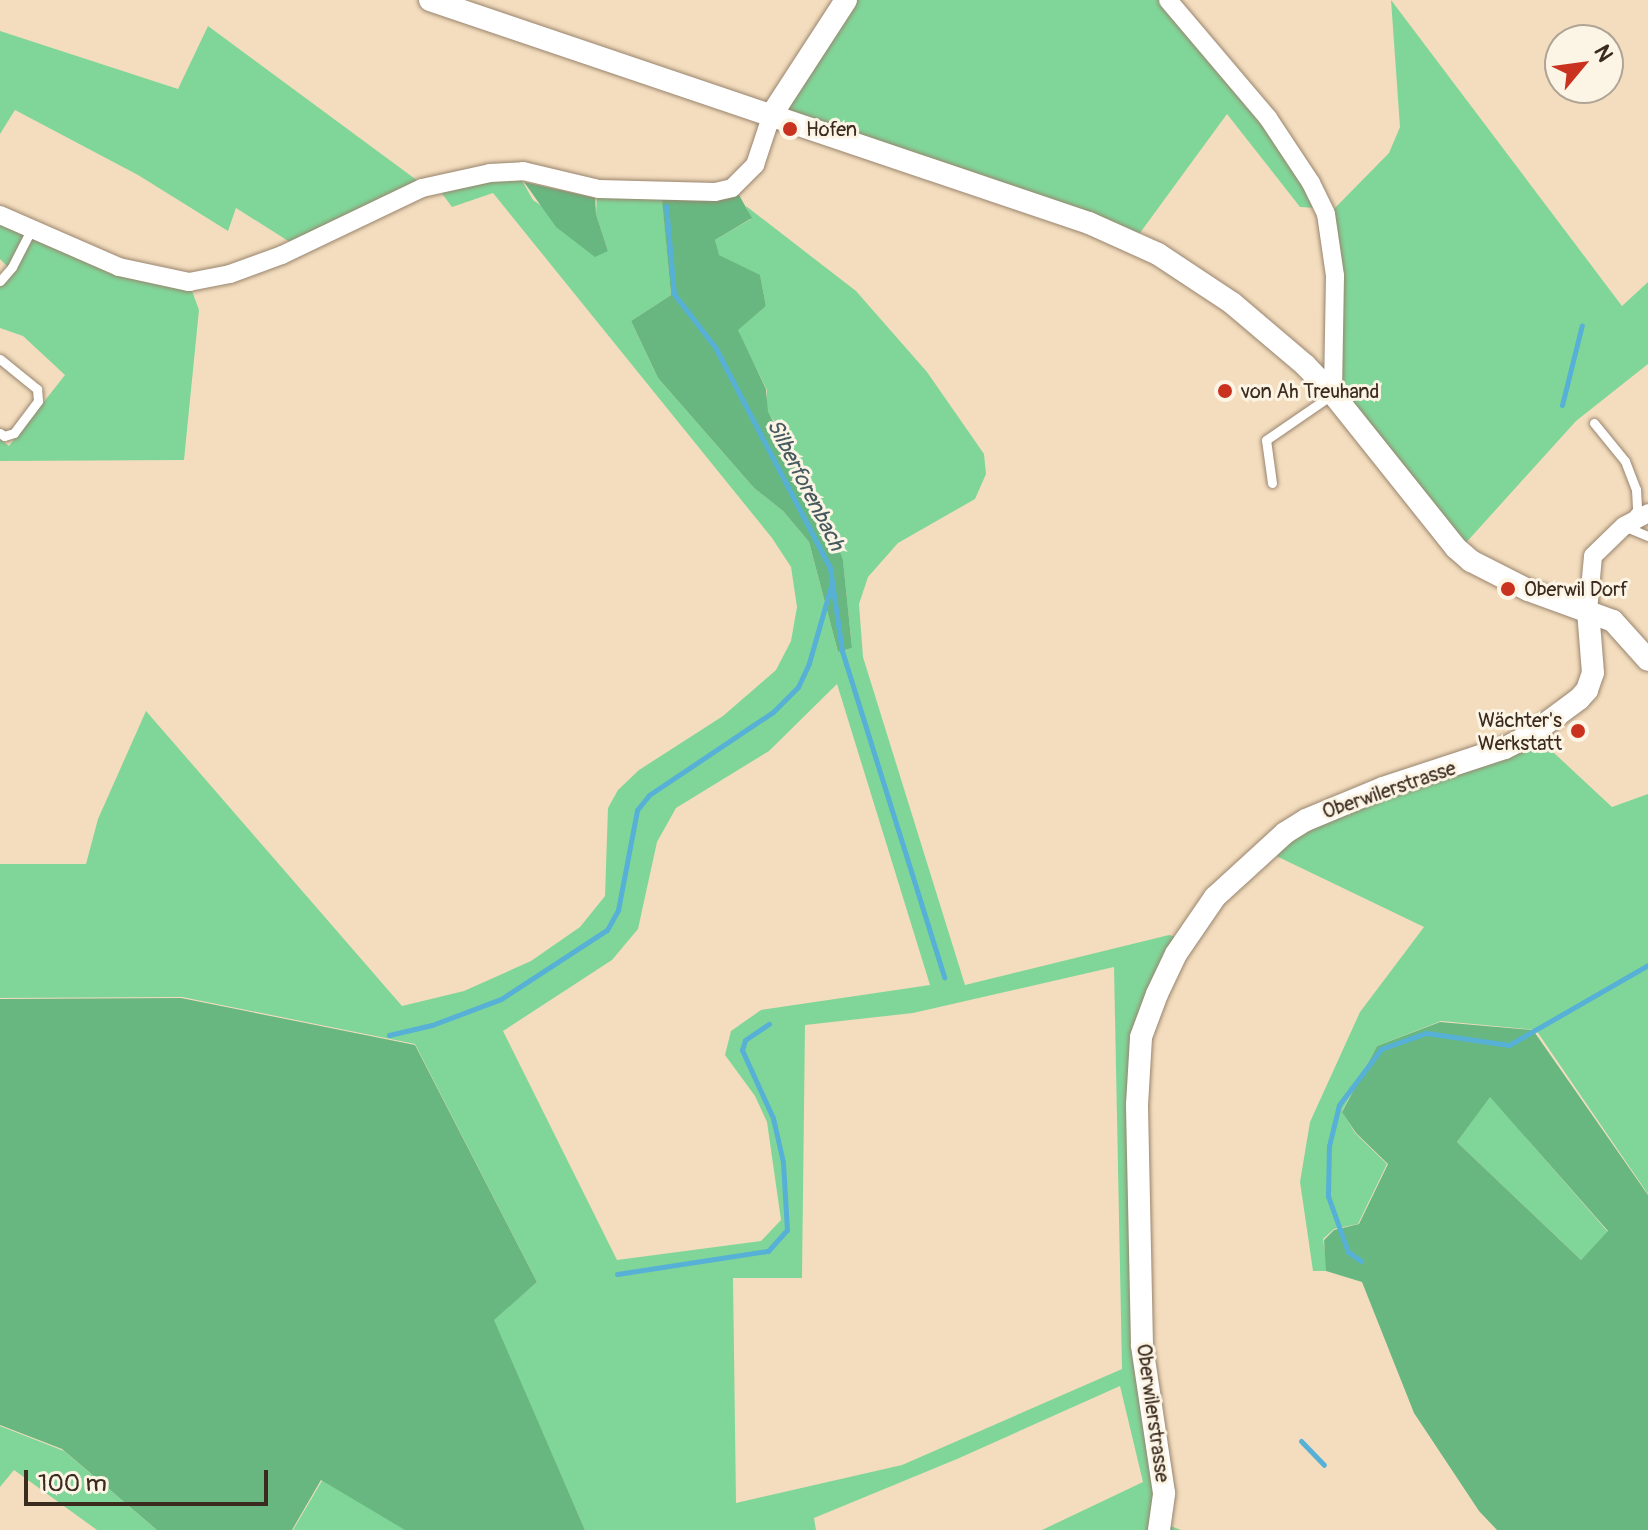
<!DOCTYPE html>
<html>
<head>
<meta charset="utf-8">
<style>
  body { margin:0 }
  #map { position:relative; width:1648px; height:1530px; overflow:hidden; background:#f4ddbe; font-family:Pangolin,sans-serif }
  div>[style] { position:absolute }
  .green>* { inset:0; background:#80d699 }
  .forest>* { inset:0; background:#68b781 }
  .stream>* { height:5px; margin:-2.5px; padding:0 2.5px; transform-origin:2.5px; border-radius:2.5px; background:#57b0d5 }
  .roads { filter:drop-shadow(0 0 2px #98846e) drop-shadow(0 0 2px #98846e) }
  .service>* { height:9px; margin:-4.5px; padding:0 4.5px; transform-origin:4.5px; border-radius:4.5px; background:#fff }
  .minor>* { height:18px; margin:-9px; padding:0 9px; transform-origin:9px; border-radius:9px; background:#fff }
  .tertiary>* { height:22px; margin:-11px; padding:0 11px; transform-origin:11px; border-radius:11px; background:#fff }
  .dots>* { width:22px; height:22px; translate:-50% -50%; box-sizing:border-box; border:4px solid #fcf5e5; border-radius:50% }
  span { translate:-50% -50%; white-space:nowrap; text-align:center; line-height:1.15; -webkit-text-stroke:6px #fcf5e5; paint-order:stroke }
  .poi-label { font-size:20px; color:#3b2a1e }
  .left { translate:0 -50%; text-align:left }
  .right { translate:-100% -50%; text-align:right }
  .street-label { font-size:20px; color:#3b2a1e }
  .water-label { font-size:22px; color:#45595e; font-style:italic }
  .north { position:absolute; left:1544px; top:24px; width:80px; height:80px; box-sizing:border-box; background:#fcf5e5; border:2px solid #afa495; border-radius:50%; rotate:61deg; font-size:22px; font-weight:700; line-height:32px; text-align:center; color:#3b2a1e }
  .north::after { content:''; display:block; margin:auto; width:28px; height:36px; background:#c8321e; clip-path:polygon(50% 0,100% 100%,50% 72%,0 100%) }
  .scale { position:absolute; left:24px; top:1470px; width:244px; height:36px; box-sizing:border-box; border:4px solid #3b2a1e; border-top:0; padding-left:10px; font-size:24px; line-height:28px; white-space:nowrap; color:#3b2a1e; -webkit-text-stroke:6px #fcf5e5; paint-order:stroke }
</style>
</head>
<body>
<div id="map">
  <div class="green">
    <div style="clip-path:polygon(855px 0,1161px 0,1263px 120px,1317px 208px,1300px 207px,1227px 114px,1137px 237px,781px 111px)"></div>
    <div style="clip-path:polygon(1391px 0,1622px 306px,1648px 282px,1648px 364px,1576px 421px,1463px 546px,1338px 393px,1330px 213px,1389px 153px,1400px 127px)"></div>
    <div style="clip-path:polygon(208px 26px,422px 184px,293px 244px,236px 208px,228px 231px,138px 175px,15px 110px,0 134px,0 31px,178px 89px)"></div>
    <div style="clip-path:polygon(evenodd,520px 177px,533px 200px,608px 251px,596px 214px,597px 193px,662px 194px,671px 295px,631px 321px,658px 378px,754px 488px,783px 511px,809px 542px,838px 652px,852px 648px,843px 561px,826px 513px,780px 428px,767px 412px,767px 390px,737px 330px,766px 306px,760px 276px,718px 255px,715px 240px,751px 219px,746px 206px,856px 291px,927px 372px,984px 454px,986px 474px,975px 499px,898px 543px,868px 577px,859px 604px,863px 657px,965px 985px,1169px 935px,1180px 938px,1135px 1030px,1160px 1522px,1181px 1530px,1042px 1530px,1143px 1482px,1120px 1386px,957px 1459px,814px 1518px,816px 1530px,585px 1530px,493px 1320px,537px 1282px,415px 1044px,182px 997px,0 998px,0 864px,86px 864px,98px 819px,146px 711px,402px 1006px,464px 991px,531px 961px,580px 927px,605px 896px,608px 808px,618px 790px,639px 770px,723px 716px,776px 670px,791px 641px,797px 607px,791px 567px,772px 538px,493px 193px,452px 207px,438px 188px,520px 177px,837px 684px,930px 985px,761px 1010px,731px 1031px,725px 1055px,755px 1096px,767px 1122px,781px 1220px,761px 1241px,617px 1260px,503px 1031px,612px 960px,638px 929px,657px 842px,676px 808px,769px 751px,837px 684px,520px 177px,1114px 967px,1122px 1369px,902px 1465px,736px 1503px,733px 1278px,802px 1278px,805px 1025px,913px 1013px,1114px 967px)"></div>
    <div style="clip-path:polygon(0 220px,188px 280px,199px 310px,184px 460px,0 461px,0 439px,9px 446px,65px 375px,23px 336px,0 328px,0 287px,12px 271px,0 259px)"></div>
    <div style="clip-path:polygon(1539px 739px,1612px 807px,1648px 794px,1648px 1194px,1536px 1030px,1441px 1021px,1377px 1046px,1342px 1111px,1355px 1133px,1387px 1164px,1358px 1224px,1334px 1229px,1323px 1239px,1328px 1271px,1313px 1271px,1300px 1182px,1310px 1122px,1360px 1012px,1424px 927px,1270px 853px,1309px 825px)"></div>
    <div style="clip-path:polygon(1490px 1096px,1608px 1232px,1581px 1260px,1457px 1142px)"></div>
    <div style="clip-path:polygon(0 1426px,64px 1451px,157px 1530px,97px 1530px,14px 1470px,0 1487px)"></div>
    <div style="clip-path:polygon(323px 1479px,406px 1530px,293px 1530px)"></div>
  </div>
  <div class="forest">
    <div style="clip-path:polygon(524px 182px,595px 198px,596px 214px,608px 251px,595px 257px,556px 227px)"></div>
    <div style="clip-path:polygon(739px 195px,752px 218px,715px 240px,719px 255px,760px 275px,766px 306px,738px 330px,766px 389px,768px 412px,826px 513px,843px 560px,852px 648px,838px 652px,809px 542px,783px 511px,754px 488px,658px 378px,631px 321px,671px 295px,662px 199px)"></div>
    <div style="clip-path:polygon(181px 998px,415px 1045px,537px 1282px,494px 1320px,585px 1530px,405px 1530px,321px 1480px,292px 1530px,157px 1530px,62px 1449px,0 1425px,0 999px)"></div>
    <div style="clip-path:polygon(evenodd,1440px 1022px,1533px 1030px,1648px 1195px,1648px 1530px,1497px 1530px,1479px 1511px,1414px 1413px,1362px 1282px,1326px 1271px,1324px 1240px,1334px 1230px,1359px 1224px,1388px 1164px,1356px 1133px,1342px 1112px,1377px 1046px,1440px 1022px,1490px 1097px,1608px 1231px,1581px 1260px,1457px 1142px,1490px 1097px)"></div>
  </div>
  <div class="stream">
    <div style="left:666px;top:206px;width:88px;rotate:84.8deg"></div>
    <div style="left:674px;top:294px;width:67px;rotate:52.3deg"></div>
    <div style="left:715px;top:347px;width:249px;rotate:62.5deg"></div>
    <div style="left:830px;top:568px;width:84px;rotate:81.8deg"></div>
    <div style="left:842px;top:651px;width:342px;rotate:72.6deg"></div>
    <div style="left:1562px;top:405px;width:82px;rotate:-76deg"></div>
    <div style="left:389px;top:1035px;width:44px;rotate:-13.1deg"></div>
    <div style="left:432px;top:1025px;width:74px;rotate:-20.6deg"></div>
    <div style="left:501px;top:999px;width:126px;rotate:-33.1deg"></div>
    <div style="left:607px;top:930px;width:23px;rotate:-61deg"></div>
    <div style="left:618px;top:910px;width:102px;rotate:-79.2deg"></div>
    <div style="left:637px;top:810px;width:19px;rotate:-51deg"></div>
    <div style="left:649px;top:795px;width:149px;rotate:-33.8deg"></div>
    <div style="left:773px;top:712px;width:35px;rotate:-45deg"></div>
    <div style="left:798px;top:687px;width:26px;rotate:-65deg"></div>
    <div style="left:809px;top:663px;width:80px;rotate:-74.1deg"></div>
    <div style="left:1361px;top:1261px;width:16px;rotate:-145deg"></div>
    <div style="left:1348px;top:1252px;width:59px;rotate:-109.7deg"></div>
    <div style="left:1328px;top:1196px;width:50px;rotate:-88.9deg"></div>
    <div style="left:1329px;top:1146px;width:42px;rotate:-76.3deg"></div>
    <div style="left:1339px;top:1105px;width:70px;rotate:-53.1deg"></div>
    <div style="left:1381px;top:1049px;width:48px;rotate:-19.6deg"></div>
    <div style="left:1426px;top:1033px;width:84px;rotate:8.2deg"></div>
    <div style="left:1509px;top:1045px;width:160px;rotate:-29.9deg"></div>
    <div style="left:617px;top:1274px;width:153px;rotate:-8.7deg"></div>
    <div style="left:768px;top:1251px;width:28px;rotate:-48deg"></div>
    <div style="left:787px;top:1230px;width:68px;rotate:-93.4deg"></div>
    <div style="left:783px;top:1162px;width:45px;rotate:-102.8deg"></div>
    <div style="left:773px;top:1118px;width:75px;rotate:-114.5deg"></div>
    <div style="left:742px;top:1050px;width:10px;rotate:-73deg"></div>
    <div style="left:745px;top:1040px;width:29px;rotate:-34deg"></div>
    <div style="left:1301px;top:1441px;width:33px;rotate:46deg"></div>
  </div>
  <div class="roads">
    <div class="service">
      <div style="left:0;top:281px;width:18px;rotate:-49deg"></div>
      <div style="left:12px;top:267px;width:42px;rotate:-62.8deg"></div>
      <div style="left:0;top:359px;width:48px;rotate:39deg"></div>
      <div style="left:37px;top:389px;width:12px;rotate:85deg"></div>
      <div style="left:38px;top:401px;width:40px;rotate:127deg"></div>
      <div style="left:14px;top:433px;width:10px;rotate:163deg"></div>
      <div style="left:4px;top:436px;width:5px;rotate:-143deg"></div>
      <div style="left:1594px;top:423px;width:49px;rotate:50.8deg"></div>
      <div style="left:1625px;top:461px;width:30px;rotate:69deg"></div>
      <div style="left:1636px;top:489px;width:21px;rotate:87deg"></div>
      <div style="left:1637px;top:510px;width:21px;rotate:129deg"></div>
      <div style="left:1624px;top:526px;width:26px;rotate:23deg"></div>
      <div style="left:1272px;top:483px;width:43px;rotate:-97.9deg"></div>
      <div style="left:1266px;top:440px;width:81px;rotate:-34.5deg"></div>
    </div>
    <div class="minor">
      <div style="left:1168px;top:0;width:155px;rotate:49.7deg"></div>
      <div style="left:1268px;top:118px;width:78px;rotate:56.5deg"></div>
      <div style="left:1311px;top:183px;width:34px;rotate:64deg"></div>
      <div style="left:1326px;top:214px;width:63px;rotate:81.7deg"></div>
      <div style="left:1335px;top:276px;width:118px;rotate:91deg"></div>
      <div style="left:0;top:215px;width:130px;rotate:23.6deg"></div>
      <div style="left:119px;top:267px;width:72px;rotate:12.1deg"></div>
      <div style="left:189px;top:282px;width:42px;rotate:-11deg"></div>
      <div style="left:230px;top:274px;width:55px;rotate:-20.1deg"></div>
      <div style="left:282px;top:255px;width:155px;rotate:-25.6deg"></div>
      <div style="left:422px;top:188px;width:70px;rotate:-12.4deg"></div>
      <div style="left:490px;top:173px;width:33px;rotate:-3deg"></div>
      <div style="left:523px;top:171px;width:78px;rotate:13.3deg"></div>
      <div style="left:599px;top:189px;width:116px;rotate:1.5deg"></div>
      <div style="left:715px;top:192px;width:17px;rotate:-13deg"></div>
      <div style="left:732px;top:188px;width:33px;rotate:-45deg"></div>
      <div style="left:755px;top:165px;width:54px;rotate:-71.6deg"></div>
      <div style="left:1588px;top:611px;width:55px;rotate:-84.8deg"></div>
      <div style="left:1593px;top:556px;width:43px;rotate:-44.1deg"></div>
      <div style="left:1624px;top:526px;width:27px;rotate:-28deg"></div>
    </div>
    <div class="tertiary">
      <div style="left:430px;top:0;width:696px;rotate:18.7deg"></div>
      <div style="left:1089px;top:223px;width:76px;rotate:24.2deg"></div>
      <div style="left:1158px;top:254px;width:89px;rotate:33.5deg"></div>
      <div style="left:1232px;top:303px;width:96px;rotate:40.3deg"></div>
      <div style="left:1305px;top:365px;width:40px;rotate:46deg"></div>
      <div style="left:1333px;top:394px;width:197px;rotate:51.4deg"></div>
      <div style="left:1456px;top:548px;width:20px;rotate:41deg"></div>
      <div style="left:1471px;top:561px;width:64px;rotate:27deg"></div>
      <div style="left:1528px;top:590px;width:90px;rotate:20deg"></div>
      <div style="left:1613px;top:621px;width:52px;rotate:48.1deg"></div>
      <div style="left:772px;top:114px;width:136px;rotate:-57deg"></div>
      <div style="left:1159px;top:1530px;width:37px;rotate:-82deg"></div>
      <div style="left:1164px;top:1493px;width:150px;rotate:-98.5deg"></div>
      <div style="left:1142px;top:1345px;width:240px;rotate:-91.2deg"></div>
      <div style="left:1137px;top:1105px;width:68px;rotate:-86.6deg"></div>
      <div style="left:1141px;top:1037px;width:46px;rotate:-69.6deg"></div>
      <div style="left:1157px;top:994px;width:44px;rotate:-64.6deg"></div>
      <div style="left:1176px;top:954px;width:69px;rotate:-55.6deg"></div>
      <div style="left:1215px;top:897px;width:95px;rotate:-42.4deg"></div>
      <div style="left:1285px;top:833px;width:25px;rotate:-32deg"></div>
      <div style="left:1306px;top:820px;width:83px;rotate:-22.6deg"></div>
      <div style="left:1383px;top:788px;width:128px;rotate:-18.2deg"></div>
      <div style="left:1505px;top:748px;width:27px;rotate:-27deg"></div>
      <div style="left:1529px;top:736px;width:62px;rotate:-36.5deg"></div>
      <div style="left:1579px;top:699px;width:12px;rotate:-48deg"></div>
      <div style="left:1587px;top:690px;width:18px;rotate:-71deg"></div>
      <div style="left:1593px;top:673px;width:62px;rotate:-94.6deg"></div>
    </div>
  </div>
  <div class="dots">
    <div style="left:790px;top:129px;background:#c8321e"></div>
    <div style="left:1225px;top:391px;background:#c8321e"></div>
    <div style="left:1508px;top:589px;background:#c8321e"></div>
    <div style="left:1578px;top:731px;background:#c8321e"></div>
  </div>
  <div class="poi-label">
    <span class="left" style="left:806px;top:129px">Hofen</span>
    <span class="left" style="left:1241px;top:391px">von Ah Treuhand</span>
    <span class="left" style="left:1524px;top:589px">Oberwil Dorf</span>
    <span class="right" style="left:1562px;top:732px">Wächter's<br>Werkstatt</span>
  </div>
  <div class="street-label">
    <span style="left:1389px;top:790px;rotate:-19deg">Oberwilerstrasse</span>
    <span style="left:1153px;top:1413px;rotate:82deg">Oberwilerstrasse</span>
  </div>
  <div class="water-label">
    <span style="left:805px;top:485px;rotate:63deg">Silberforenbach</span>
  </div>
  <div class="north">N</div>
  <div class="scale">100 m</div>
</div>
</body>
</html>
